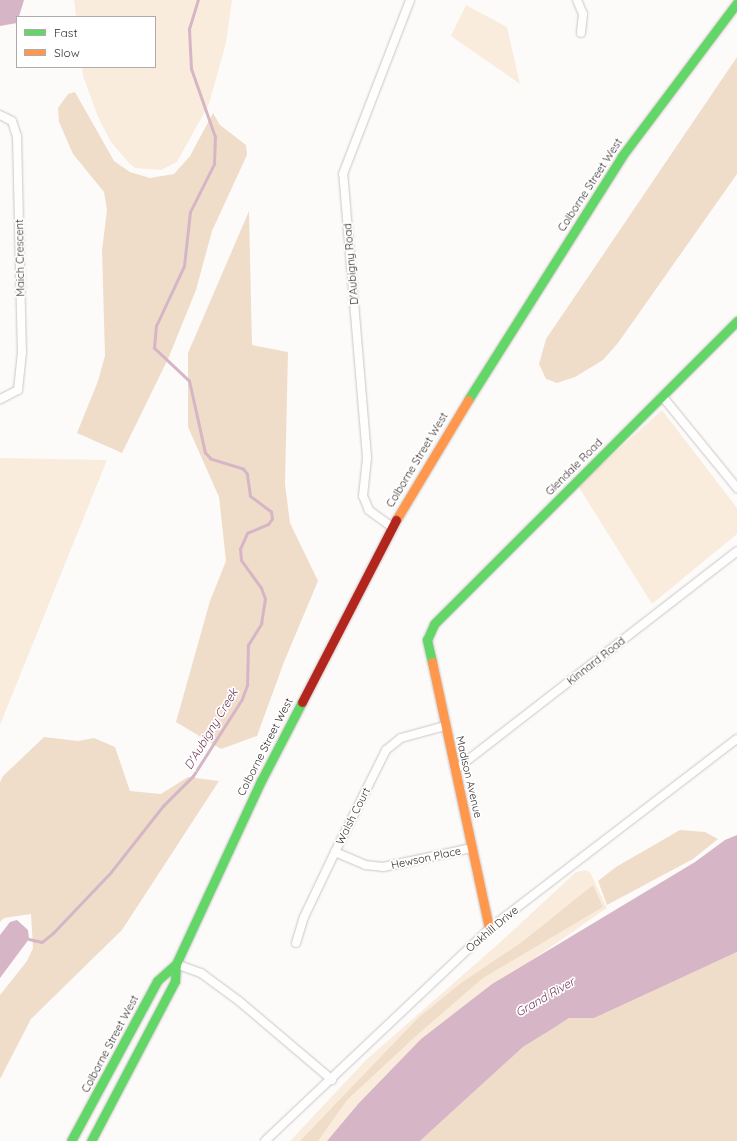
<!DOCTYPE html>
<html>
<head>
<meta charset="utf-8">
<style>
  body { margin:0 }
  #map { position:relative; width:737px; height:1141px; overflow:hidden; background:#fdfbfa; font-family:Quicksand,sans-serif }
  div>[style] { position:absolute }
  .green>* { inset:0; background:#faecdc }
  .forest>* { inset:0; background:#f0ddc9 }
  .water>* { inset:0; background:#d6b6c6 }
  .stream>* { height:2.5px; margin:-1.25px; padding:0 1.25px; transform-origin:1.25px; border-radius:1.25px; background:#d6b6c6 }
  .roads { filter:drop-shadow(0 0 1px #cac6c4) drop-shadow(0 0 1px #cac6c4) }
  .street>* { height:8px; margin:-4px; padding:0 4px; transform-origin:4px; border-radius:4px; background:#fffefe }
  .fast>* { height:9px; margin:-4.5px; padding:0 4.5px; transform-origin:4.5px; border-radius:4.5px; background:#63d668 }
  .slow>* { height:9px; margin:-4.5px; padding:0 4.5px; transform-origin:4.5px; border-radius:4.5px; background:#ff974d }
  .jam>* { height:9px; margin:-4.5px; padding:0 4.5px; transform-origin:4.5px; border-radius:4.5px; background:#b3261e }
  span { translate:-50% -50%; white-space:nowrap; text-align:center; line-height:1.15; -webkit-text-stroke:3.5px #fff; paint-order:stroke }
  .street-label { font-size:11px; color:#352c2b }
  .water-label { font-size:12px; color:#723858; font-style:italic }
  .legend { position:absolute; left:16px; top:16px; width:140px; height:52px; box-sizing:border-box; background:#fff; border:1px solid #aeabaa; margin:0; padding:5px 7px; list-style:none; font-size:12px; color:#352c2b }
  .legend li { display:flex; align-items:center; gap:8px; height:20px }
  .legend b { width:20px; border:1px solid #aeabaa }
</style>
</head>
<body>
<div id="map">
  <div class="green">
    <div style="clip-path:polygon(74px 0,232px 0,226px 43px,209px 104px,177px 162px,161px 170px,135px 168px,129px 163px,111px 142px,98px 117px,83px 76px,82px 67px,155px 67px,155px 17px,76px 17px)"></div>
    <div style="clip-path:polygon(466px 5px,507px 27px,520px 84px,451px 36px)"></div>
    <div style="clip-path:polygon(662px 410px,737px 508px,737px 534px,652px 604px,578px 486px)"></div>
    <div style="clip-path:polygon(0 458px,107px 460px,0 725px)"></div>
    <div style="clip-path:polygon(585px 870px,590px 872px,607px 908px,525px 965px,492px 984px,421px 1039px,358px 1104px,327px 1141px,290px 1141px,366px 1060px,496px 946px,576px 872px)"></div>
  </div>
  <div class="forest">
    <div style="clip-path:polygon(737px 57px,737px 174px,618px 343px,603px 360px,575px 377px,557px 383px,546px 379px,539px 364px,546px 339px)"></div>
    <div style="clip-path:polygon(75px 92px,114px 161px,130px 172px,150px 178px,174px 174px,190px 156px,213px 113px,220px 125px,246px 145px,247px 155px,212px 231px,196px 290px,168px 359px,122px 453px,77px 433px,98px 381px,105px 356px,102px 250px,107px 210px,104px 192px,73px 154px,59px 122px,58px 108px,68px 94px)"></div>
    <div style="clip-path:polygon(249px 211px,252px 345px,288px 352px,285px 484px,290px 523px,318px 581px,284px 662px,257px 736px,221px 749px,176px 722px,210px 601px,226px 561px,219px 497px,188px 427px,188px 353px)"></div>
    <div style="clip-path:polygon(44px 737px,78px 741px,94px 738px,115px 747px,130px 791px,161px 794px,188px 777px,219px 781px,122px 930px,31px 1019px,0 1079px,0 995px,27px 961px,33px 948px,31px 914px,4px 918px,0 922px,0 782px,3px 776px)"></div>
    <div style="clip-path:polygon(680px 830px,705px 832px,718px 839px,693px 859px,607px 905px,598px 881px,616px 867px)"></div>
    <div style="clip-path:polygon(593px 885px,603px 907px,483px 978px,417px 1035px,347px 1100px,318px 1141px,300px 1141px,418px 1018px,461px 983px,522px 942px)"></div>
    <div style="clip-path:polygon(737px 952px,737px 1141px,420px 1141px,523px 1047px,557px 1026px,569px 1018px,682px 977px)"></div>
  </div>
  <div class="water">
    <div style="clip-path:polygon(0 0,24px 0,17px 23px,0 26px)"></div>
    <div style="clip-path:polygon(737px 835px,737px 952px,594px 1018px,569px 1018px,557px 1026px,523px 1047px,420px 1141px,327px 1141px,358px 1104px,421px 1039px,492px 984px,695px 862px,725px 840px)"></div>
    <div style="clip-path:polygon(17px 920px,28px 930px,29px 939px,0 978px,0 935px,10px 922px)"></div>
  </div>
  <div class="stream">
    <div style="left:29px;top:939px;width:13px;rotate:13deg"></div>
    <div style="left:42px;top:942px;width:14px;rotate:-39deg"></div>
    <div style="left:53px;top:933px;width:84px;rotate:-46.4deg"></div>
    <div style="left:111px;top:872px;width:84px;rotate:-51.8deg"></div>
    <div style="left:163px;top:806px;width:42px;rotate:-45deg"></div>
    <div style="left:193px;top:776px;width:91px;rotate:-57.5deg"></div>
    <div style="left:242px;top:699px;width:15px;rotate:-70deg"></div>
    <div style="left:247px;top:685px;width:40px;rotate:-88.6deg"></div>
    <div style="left:248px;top:645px;width:25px;rotate:-58deg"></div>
    <div style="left:261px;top:624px;width:25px;rotate:-81deg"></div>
    <div style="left:265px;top:599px;width:12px;rotate:-110deg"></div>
    <div style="left:261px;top:588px;width:34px;rotate:-126deg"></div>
    <div style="left:241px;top:560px;width:11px;rotate:-95deg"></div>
    <div style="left:240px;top:549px;width:17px;rotate:-66deg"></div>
    <div style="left:247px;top:533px;width:23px;rotate:-23deg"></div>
    <div style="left:268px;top:524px;width:6px;rotate:-51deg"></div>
    <div style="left:272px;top:519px;width:7px;rotate:-98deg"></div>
    <div style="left:271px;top:512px;width:26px;rotate:-143deg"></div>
    <div style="left:250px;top:496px;width:22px;rotate:-98deg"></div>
    <div style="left:247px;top:474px;width:6px;rotate:-129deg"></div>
    <div style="left:243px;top:469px;width:34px;rotate:-163deg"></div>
    <div style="left:211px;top:459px;width:8px;rotate:-135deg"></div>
    <div style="left:205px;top:453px;width:74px;rotate:-102.5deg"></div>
    <div style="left:189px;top:381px;width:48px;rotate:-136.7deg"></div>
    <div style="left:154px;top:348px;width:22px;rotate:-85deg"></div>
    <div style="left:156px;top:326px;width:66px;rotate:-65deg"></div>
    <div style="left:184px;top:266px;width:54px;rotate:-83.7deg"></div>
    <div style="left:190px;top:212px;width:54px;rotate:-63.4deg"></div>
    <div style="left:214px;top:164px;width:27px;rotate:-88deg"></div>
    <div style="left:215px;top:137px;width:72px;rotate:-109.4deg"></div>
    <div style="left:191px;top:69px;width:40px;rotate:-92.9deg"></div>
    <div style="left:189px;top:29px;width:30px;rotate:-73deg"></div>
  </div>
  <div class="roads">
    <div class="street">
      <div style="left:577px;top:0;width:15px;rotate:67deg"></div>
      <div style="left:583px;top:14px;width:19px;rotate:96deg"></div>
      <div style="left:0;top:115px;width:13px;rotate:27deg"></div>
      <div style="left:12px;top:121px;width:16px;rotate:72deg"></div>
      <div style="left:17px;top:136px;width:216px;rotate:88.7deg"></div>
      <div style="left:22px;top:352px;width:38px;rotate:96deg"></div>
      <div style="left:18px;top:390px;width:20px;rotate:153deg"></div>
      <div style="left:662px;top:396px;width:119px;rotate:50.8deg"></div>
      <div style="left:392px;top:527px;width:29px;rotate:-144deg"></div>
      <div style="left:369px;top:510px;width:15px;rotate:-113deg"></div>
      <div style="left:363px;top:496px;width:39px;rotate:-84deg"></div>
      <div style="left:367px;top:457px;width:284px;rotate:-94.8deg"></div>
      <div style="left:343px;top:174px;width:186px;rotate:-68.9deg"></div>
      <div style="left:455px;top:770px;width:357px;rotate:-37.8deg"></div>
      <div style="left:335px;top:852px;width:33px;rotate:23deg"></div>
      <div style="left:365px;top:865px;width:18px;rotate:6deg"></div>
      <div style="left:383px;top:867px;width:91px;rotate:-12.1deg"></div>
      <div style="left:296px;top:943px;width:27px;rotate:-73deg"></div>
      <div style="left:304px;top:917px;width:72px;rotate:-64.5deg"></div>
      <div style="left:335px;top:852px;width:114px;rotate:-63.4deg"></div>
      <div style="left:386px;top:750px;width:19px;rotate:-39deg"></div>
      <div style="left:401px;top:738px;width:46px;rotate:-15.3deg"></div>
      <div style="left:176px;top:964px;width:27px;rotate:20deg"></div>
      <div style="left:201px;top:973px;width:47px;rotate:36.4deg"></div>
      <div style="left:239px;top:1001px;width:122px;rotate:40.3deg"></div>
      <div style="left:265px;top:1141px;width:308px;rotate:-43.4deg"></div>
      <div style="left:489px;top:929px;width:312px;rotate:-37.5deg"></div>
    </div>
    <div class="fast">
      <div style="left:468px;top:400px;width:289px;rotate:-57.7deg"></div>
      <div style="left:622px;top:156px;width:191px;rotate:-53.1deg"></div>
      <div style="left:432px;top:662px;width:23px;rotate:-103deg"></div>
      <div style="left:427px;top:640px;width:17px;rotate:-66deg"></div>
      <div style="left:434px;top:624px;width:429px;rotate:-45deg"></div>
      <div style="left:71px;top:1141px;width:182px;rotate:-61.7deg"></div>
      <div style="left:157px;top:981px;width:25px;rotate:-42deg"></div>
      <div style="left:91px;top:1141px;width:181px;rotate:-62.3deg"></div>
      <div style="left:175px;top:981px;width:17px;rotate:-87deg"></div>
      <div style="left:176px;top:964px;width:202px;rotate:-65.1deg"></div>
      <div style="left:261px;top:781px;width:89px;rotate:-62.6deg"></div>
    </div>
    <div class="slow">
      <div style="left:396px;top:520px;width:140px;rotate:-59deg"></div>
      <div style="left:432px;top:662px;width:273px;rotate:77.9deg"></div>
    </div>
    <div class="jam">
      <div style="left:302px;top:702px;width:205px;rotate:-62.7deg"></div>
    </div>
  </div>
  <div class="street-label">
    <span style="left:590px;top:185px;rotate:-57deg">Colborne Street West</span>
    <span style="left:20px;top:258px;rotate:-91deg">Maich Crescent</span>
    <span style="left:351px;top:264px;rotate:-95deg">D'Aubigny Road</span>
    <span style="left:417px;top:460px;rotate:-59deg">Colborne Street West</span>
    <span style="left:574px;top:467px;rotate:-45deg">Glendale Road</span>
    <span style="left:596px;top:661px;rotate:-38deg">Kinnard Road</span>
    <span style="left:265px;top:747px;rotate:-63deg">Colborne Street West</span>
    <span style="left:469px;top:777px;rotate:77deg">Madison Avenue</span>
    <span style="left:353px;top:816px;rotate:-63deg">Walsh Court</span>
    <span style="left:426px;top:858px;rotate:-12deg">Hewson Place</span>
    <span style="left:492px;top:929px;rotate:-40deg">Oakhill Drive</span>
    <span style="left:110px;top:1044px;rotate:-62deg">Colborne Street West</span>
  </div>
  <div class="water-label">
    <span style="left:211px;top:729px;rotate:-59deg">D'Aubigny Creek</span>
    <span style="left:545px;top:997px;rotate:-30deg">Grand River</span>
  </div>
  <ul class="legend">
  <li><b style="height:5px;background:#63d668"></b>Fast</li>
  <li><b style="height:5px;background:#ff974d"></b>Slow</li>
  </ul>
</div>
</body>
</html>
